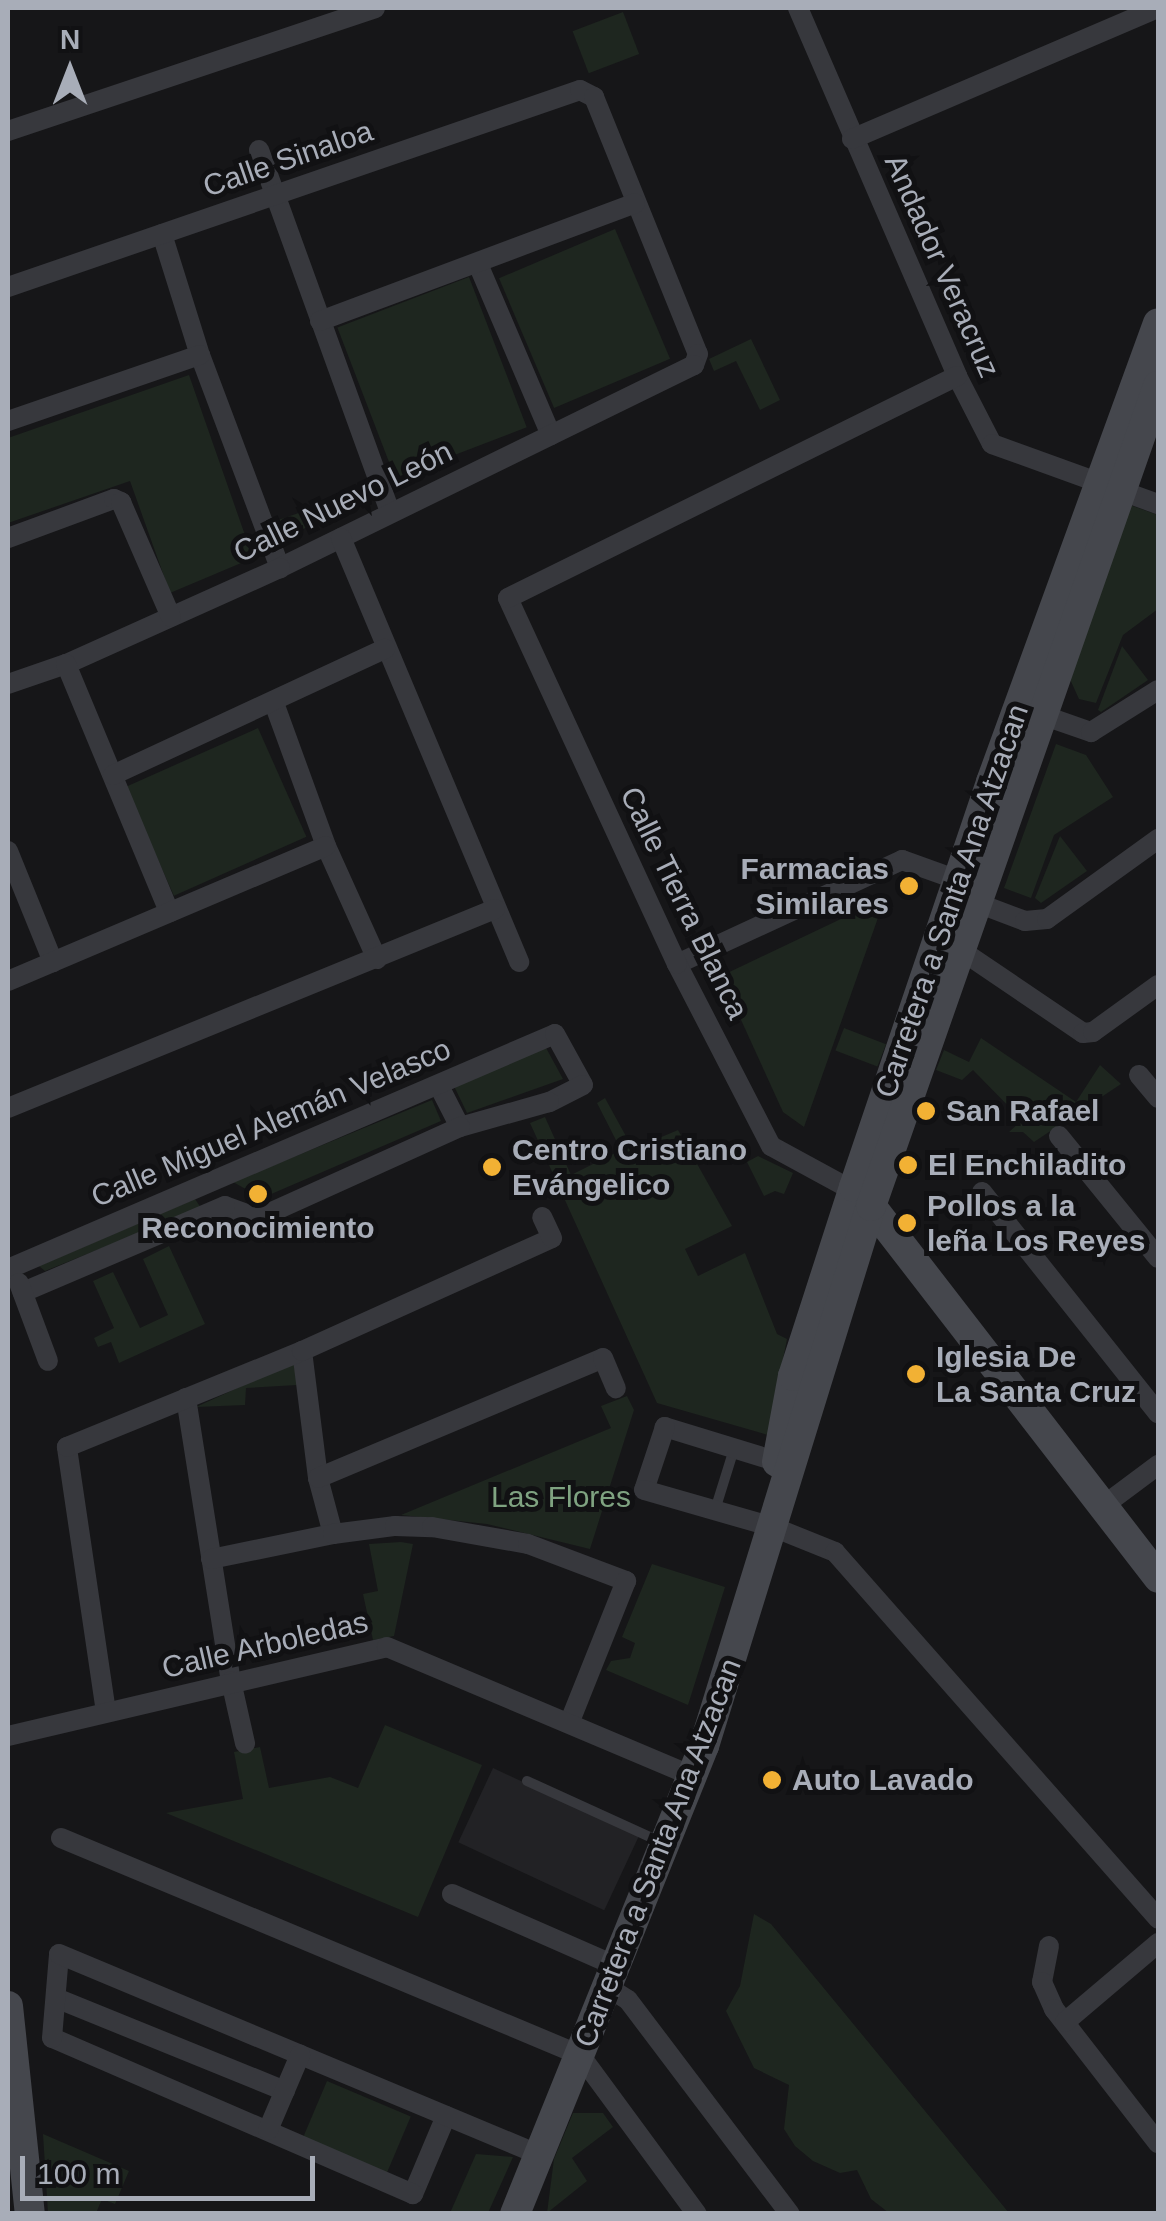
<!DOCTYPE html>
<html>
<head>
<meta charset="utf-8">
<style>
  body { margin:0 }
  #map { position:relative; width:1166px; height:2221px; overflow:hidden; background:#161618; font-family:Arial,sans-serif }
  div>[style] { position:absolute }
  .built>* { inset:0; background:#222225; transform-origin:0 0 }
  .green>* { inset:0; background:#1e261f; transform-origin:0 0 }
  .lane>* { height:10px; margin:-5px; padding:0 5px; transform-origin:5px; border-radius:5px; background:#37383d }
  .street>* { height:20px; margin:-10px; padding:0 10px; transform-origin:10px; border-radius:10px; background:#37383d }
  .secondary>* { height:30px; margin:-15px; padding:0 15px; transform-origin:15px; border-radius:15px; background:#45474d }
  .dots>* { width:28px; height:28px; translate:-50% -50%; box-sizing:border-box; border:5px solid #111113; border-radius:50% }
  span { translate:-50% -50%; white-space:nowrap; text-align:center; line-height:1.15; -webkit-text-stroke:10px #111113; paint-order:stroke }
  .street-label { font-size:30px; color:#a8adb8 }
  .poi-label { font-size:30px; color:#a8adb8; font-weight:700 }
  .right { translate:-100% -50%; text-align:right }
  .left { translate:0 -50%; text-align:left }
  .park-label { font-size:30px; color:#7fa381 }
  .frame { position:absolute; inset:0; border:10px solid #a8adb8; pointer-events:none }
  .north { position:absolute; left:20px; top:20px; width:100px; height:100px; -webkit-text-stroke:8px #111113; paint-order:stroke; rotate:0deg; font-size:28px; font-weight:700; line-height:40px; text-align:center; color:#a8adb8 }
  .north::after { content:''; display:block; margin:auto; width:35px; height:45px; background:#a8adb8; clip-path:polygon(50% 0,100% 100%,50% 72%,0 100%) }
  .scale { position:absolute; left:20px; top:2156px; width:295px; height:45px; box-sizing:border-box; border:5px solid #a8adb8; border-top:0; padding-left:12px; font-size:30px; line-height:35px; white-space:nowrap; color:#a8adb8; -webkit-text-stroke:8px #111113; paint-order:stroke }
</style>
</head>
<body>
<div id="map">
  <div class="built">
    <div style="left:493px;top:1768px;width:161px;height:82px;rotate:25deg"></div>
  </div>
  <div class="green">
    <div style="left:623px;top:12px;width:45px;height:54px;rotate:69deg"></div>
    <div style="left:615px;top:229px;width:141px;height:126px;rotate:67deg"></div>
    <div style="left:469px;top:277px;width:161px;height:141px;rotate:69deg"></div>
    <div style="clip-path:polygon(751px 339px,780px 400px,760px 410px,736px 361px,714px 371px,709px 359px)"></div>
    <div style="clip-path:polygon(189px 375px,253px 558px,170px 593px,130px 481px,8px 523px,8px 438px)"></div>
    <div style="clip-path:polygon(367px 490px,372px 497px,286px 537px,278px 520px)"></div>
    <div style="clip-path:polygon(1127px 504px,1158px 515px,1158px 609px,1123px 635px,1096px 703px,1079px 699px,1069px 677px)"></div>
    <div style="clip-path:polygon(1122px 646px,1148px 680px,1101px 712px,1098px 710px)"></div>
    <div style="left:258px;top:728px;width:119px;height:145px;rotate:66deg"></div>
    <div style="clip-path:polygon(1056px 744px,1086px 755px,1113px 797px,1054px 835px,1031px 898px,1004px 888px)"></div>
    <div style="clip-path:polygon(1060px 836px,1087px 871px,1041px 903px,1035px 898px)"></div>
    <div style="clip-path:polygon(885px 898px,804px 1127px,783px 1112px,721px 976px)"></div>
    <div style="left:844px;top:1028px;width:45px;height:24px;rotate:21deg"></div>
    <div style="clip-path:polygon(981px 1038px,1076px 1102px,1100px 1065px,1121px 1084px,1034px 1142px,1023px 1132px,1009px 1132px,1022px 1120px,973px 1070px,962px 1080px,936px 1070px,944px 1050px,969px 1062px)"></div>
    <div style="clip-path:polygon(545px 1046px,563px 1079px,467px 1113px,454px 1086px)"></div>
    <div style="clip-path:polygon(605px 1098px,633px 1149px,678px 1130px,732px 1226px,685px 1249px,698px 1276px,745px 1253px,777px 1334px,787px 1339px,768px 1435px,657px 1403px,530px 1123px,545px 1117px,571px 1175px,621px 1150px,597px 1103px)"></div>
    <div style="clip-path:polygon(432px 1100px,441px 1121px,262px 1198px,233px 1182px)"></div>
    <div style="clip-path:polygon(758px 1156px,793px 1173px,784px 1194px,775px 1191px,764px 1196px,747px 1162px)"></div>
    <div style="clip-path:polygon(195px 1199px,201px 1208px,45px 1271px,39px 1266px)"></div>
    <div style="clip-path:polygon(169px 1246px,205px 1324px,119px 1363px,111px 1342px,98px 1347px,94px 1338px,114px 1328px,93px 1281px,113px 1272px,140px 1328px,168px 1315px,143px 1259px)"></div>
    <div style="clip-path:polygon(294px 1362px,297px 1385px,246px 1388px,245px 1405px,196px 1407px)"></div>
    <div style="clip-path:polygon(627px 1396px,634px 1410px,590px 1549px,487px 1524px,401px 1515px,611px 1428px,601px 1406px)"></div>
    <div style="clip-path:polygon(401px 1542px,413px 1544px,394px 1636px,373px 1640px,363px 1594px,378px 1591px,369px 1544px)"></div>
    <div style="clip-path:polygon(652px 1564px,725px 1587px,688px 1705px,606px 1670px,611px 1661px,630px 1658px,635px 1643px,622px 1637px)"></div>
    <div style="clip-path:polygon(385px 1725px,482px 1765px,418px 1917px,166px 1813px,243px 1799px,234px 1752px,260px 1747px,269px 1788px,330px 1777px,358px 1788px)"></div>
    <div style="clip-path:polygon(754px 1914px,771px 1924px,1009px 2213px,889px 2213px,871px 2199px,857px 2170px,840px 2173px,813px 2161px,795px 2146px,784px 2129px,789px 2085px,754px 2068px,726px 2011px,740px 1986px)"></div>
    <div style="left:327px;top:2081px;width:91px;height:61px;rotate:23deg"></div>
    <div style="clip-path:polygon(573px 2113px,603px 2113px,613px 2127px,572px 2158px,587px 2181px,547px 2213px,554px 2159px)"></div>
    <div style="clip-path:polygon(43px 2134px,129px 2171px,115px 2204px,102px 2199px,96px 2213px,48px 2213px)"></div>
    <div style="clip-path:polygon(476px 2154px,513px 2157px,488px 2213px,450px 2213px)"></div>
  </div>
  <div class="lane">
    <div style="left:715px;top:1510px;width:64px;rotate:-72.7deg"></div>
    <div style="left:527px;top:1781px;width:149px;rotate:24.5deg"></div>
  </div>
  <div class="street">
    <div style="left:798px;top:8px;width:401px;rotate:66.6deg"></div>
    <div style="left:957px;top:376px;width:76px;rotate:62.8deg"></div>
    <div style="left:992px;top:444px;width:177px;rotate:19.9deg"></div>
    <div style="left:8px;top:131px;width:387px;rotate:-18.5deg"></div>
    <div style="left:852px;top:139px;width:333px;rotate:-23.2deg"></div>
    <div style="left:259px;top:150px;width:385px;rotate:70.1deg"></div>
    <div style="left:162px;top:234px;width:127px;rotate:72.6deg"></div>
    <div style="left:200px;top:355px;width:228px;rotate:69.4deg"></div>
    <div style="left:478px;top:264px;width:186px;rotate:66.9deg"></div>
    <div style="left:8px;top:287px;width:605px;rotate:-19deg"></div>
    <div style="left:580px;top:90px;width:16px;rotate:27deg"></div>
    <div style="left:594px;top:97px;width:277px;rotate:68deg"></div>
    <div style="left:698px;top:354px;width:12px;rotate:110deg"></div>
    <div style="left:694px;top:365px;width:461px;rotate:153.9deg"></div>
    <div style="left:280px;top:568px;width:235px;rotate:155.8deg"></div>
    <div style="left:66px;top:664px;width:61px;rotate:161deg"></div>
    <div style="left:320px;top:321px;width:336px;rotate:-20.5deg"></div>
    <div style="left:8px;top:421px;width:203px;rotate:-19deg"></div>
    <div style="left:8px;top:538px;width:113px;rotate:-20.2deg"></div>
    <div style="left:114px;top:499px;width:8px;rotate:23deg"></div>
    <div style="left:121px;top:502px;width:125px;rotate:66.5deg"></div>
    <div style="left:341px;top:538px;width:460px;rotate:67.2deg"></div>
    <div style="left:66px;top:664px;width:269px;rotate:67.4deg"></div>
    <div style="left:274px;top:703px;width:152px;rotate:70deg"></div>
    <div style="left:326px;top:846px;width:124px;rotate:65.7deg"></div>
    <div style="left:1045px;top:716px;width:49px;rotate:19.2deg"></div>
    <div style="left:1091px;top:732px;width:79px;rotate:-32.1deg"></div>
    <div style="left:113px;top:775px;width:300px;rotate:-24.9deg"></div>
    <div style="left:8px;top:851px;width:120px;rotate:67.9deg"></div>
    <div style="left:980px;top:904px;width:48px;rotate:20.7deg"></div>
    <div style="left:1025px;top:921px;width:22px;rotate:-5deg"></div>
    <div style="left:1047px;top:919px;width:137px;rotate:-35.8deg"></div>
    <div style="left:962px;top:951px;width:146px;rotate:34.1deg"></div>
    <div style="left:1083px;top:1033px;width:10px;rotate:-6deg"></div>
    <div style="left:1093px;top:1032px;width:80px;rotate:-35.9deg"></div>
    <div style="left:677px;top:964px;width:248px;rotate:-24.8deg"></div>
    <div style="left:902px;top:860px;width:59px;rotate:19.7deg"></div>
    <div style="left:8px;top:981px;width:345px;rotate:-23deg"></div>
    <div style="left:1139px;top:1075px;width:30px;rotate:50deg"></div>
    <div style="left:439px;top:1086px;width:46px;rotate:62.9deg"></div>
    <div style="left:8px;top:1108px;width:526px;rotate:-22.23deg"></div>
    <div style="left:1059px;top:1136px;width:157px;rotate:50.9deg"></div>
    <div style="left:982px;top:1192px;width:283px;rotate:51.5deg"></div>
    <div style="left:861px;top:1195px;width:102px;rotate:-151.4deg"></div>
    <div style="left:771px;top:1146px;width:205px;rotate:-117.3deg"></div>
    <div style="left:677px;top:964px;width:403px;rotate:-114.8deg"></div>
    <div style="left:508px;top:598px;width:501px;rotate:-26.31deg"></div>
    <div style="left:8px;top:1269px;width:595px;rotate:-23.25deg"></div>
    <div style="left:555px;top:1034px;width:58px;rotate:61.2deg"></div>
    <div style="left:583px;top:1085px;width:38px;rotate:153deg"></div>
    <div style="left:549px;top:1102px;width:92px;rotate:164.3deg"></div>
    <div style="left:460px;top:1127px;width:222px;rotate:155.7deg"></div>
    <div style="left:258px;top:1218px;width:35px;rotate:-160deg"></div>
    <div style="left:225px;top:1206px;width:220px;rotate:156.9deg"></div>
    <div style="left:19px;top:1283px;width:83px;rotate:69.6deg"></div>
    <div style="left:302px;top:1351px;width:128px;rotate:82.8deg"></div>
    <div style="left:318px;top:1478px;width:58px;rotate:75deg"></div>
    <div style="left:186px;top:1398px;width:287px;rotate:81deg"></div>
    <div style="left:231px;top:1681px;width:64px;rotate:77.3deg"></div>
    <div style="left:785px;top:1464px;width:126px;rotate:-162.9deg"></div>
    <div style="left:665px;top:1427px;width:66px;rotate:108.4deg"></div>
    <div style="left:644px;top:1490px;width:134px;rotate:16deg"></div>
    <div style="left:773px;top:1527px;width:67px;rotate:22deg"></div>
    <div style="left:835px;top:1552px;width:489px;rotate:48.6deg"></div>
    <div style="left:318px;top:1478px;width:309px;rotate:-22.8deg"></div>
    <div style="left:603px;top:1358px;width:33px;rotate:67deg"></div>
    <div style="left:1103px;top:1506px;width:69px;rotate:-36.7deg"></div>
    <div style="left:211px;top:1559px;width:125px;rotate:-11.6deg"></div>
    <div style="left:333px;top:1534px;width:63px;rotate:-7.4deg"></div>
    <div style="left:395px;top:1526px;width:37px;rotate:2deg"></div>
    <div style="left:432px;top:1527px;width:97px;rotate:10deg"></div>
    <div style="left:528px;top:1544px;width:105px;rotate:20.7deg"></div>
    <div style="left:626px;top:1581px;width:151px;rotate:111.8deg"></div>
    <div style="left:106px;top:1712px;width:268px;rotate:-98.4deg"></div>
    <div style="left:67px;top:1447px;width:254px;rotate:-22.2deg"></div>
    <div style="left:302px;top:1351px;width:274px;rotate:-24.3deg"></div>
    <div style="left:552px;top:1238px;width:23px;rotate:-115deg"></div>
    <div style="left:8px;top:1736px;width:389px;rotate:-13.2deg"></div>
    <div style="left:387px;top:1647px;width:332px;rotate:22.9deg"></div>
    <div style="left:61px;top:1838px;width:563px;rotate:22.69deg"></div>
    <div style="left:580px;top:2055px;width:197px;rotate:53.7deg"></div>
    <div style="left:452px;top:1894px;width:181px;rotate:23.7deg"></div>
    <div style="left:1049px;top:1946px;width:37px;rotate:101deg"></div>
    <div style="left:1042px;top:1982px;width:30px;rotate:66deg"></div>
    <div style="left:1054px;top:2009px;width:170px;rotate:52.2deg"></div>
    <div style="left:609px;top:1988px;width:22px;rotate:32deg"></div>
    <div style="left:628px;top:2000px;width:268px;rotate:52.9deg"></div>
    <div style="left:56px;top:1998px;width:247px;rotate:22.1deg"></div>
    <div style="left:1065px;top:2022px;width:122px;rotate:-40.3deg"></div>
    <div style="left:446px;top:2116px;width:85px;rotate:112.9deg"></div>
    <div style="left:413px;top:2194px;width:393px;rotate:-156.6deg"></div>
    <div style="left:52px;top:2038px;width:84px;rotate:-85.2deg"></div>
    <div style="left:59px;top:1954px;width:521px;rotate:22.68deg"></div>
    <div style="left:268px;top:2130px;width:82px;rotate:-66.9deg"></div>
  </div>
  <div class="secondary">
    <div style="left:871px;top:1206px;width:470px;rotate:52.3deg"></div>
    <div style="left:777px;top:1462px;width:87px;rotate:-79.5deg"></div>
    <div style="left:793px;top:1376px;width:199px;rotate:-72.1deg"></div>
    <div style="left:854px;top:1187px;width:428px;rotate:-71.3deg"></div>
    <div style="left:991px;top:782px;width:488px;rotate:-70deg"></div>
    <div style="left:8px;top:2006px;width:209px;rotate:84deg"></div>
    <div style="left:515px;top:2214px;width:505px;rotate:-68.01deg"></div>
    <div style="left:704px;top:1746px;width:565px;rotate:-72.82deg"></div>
    <div style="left:871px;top:1206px;width:869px;rotate:-70.71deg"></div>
  </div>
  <div class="dots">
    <div style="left:909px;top:886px;background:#f2b134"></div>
    <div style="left:926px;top:1111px;background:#f2b134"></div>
    <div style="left:908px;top:1165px;background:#f2b134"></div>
    <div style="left:492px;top:1167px;background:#f2b134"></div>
    <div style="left:258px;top:1194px;background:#f2b134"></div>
    <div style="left:907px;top:1223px;background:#f2b134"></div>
    <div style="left:916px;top:1374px;background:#f2b134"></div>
    <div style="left:772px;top:1780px;background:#f2b134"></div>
  </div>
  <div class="street-label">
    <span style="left:288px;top:159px;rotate:-19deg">Calle Sinaloa</span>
    <span style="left:942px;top:266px;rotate:66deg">Andador Veracruz</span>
    <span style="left:343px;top:502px;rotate:-26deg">Calle Nuevo León</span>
    <span style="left:952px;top:901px;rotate:-71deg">Carretera a Santa Ana Atzacan</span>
    <span style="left:684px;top:903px;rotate:64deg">Calle Tierra Blanca</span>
    <span style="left:271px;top:1123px;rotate:-23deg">Calle Miguel Alemán Velasco</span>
    <span style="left:265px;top:1645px;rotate:-13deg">Calle Arboledas</span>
    <span style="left:658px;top:1853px;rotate:-69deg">Carretera a Santa Ana Atzacan</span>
  </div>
  <div class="poi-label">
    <span class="right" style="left:889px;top:886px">Farmacias<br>Similares</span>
    <span class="left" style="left:946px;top:1111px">San Rafael</span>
    <span class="left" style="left:512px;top:1167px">Centro Cristiano<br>Evángelico</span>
    <span class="left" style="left:928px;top:1165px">El Enchiladito</span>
    <span class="left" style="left:927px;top:1223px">Pollos a la<br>leña Los Reyes</span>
    <span style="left:258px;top:1228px">Reconocimiento</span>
    <span class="left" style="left:936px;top:1374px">Iglesia De<br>La Santa Cruz</span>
    <span class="left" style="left:792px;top:1780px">Auto Lavado</span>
  </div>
  <div class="park-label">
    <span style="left:561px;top:1497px">Las Flores</span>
  </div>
  <div class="frame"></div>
  <div class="north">N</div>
  <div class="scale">100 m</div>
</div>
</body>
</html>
